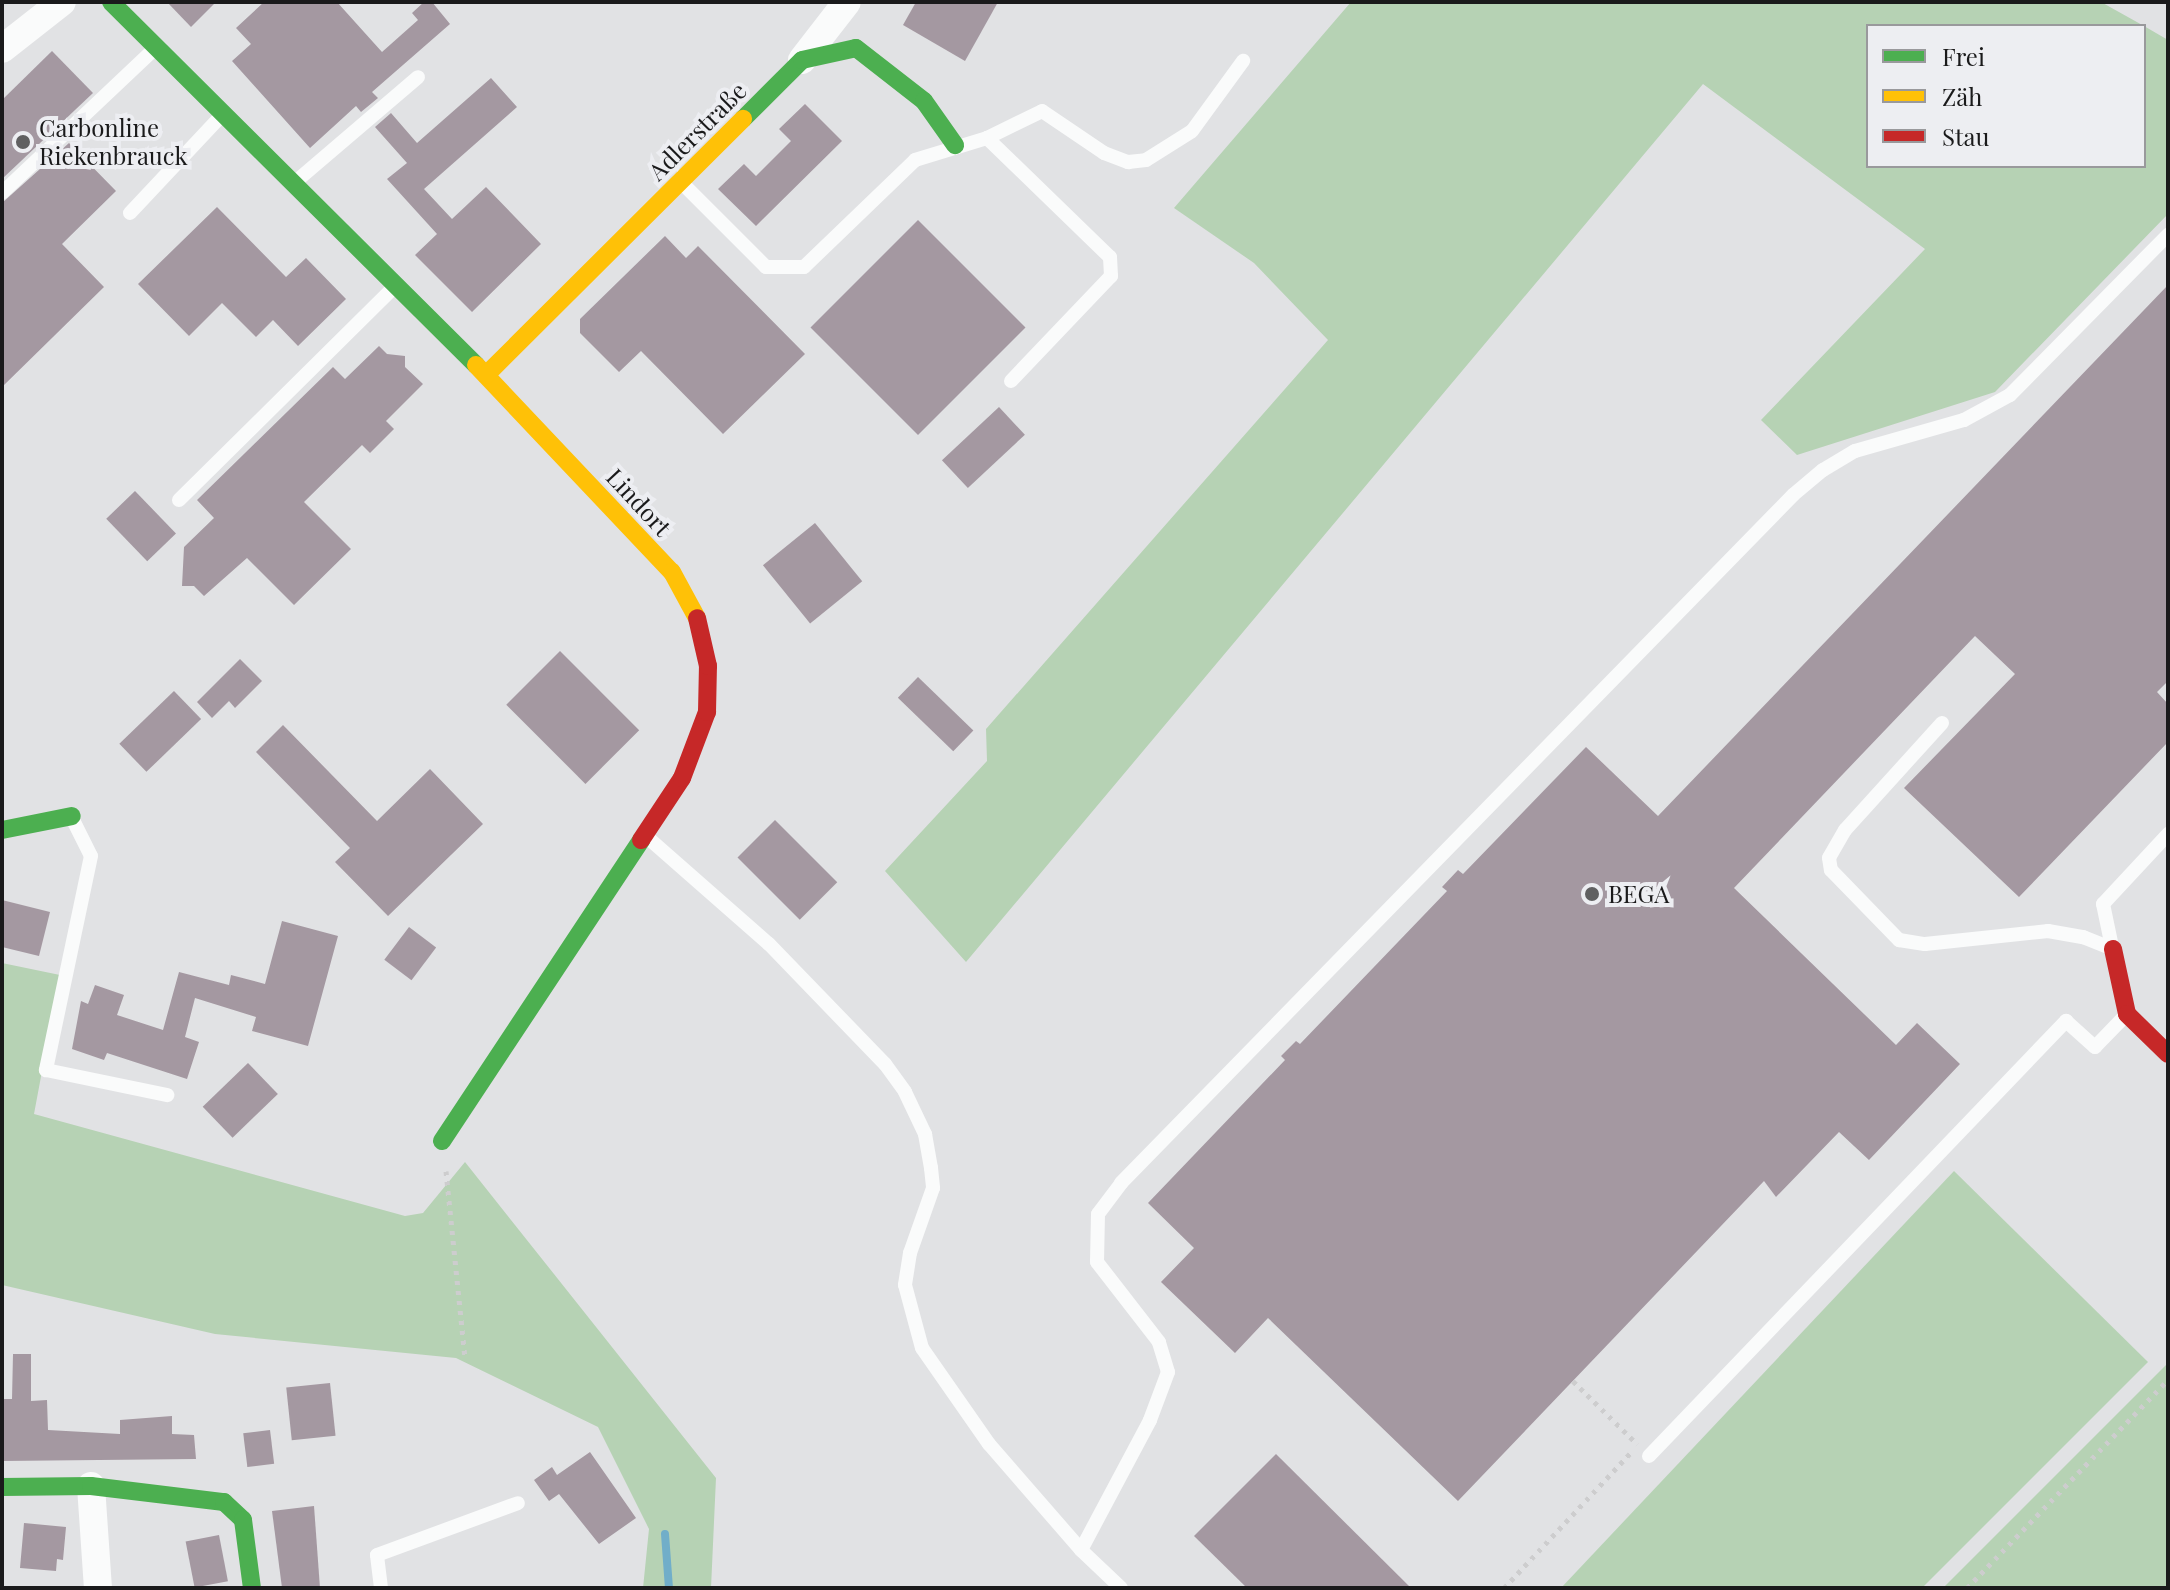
<!DOCTYPE html>
<html>
<head>
<meta charset="utf-8">
<style>
  body { margin:0 }
  #map { position:relative; width:2170px; height:1590px; overflow:hidden; background:#e1e2e4; font-family:"Playfair Display",serif }
  div>[style] { position:absolute }
  .green>* { inset:0; background:#b6d2b4 }
  .stream>* { height:8px; margin:-4px; padding:0 4px; transform-origin:4px; border-radius:4px; background:#71aec9 }
  .building>* { inset:0; background:#a498a1; transform-origin:0 0 }
  .path>* { height:5px; margin-top:-2.5px; transform-origin:0; background:repeating-linear-gradient(90deg,#cdcdce 0 4px,transparent 0 10px) }
  .lane>* { height:14px; margin:-7px; padding:0 7px; transform-origin:7px; border-radius:7px; background:#fafbfb }
  .street>* { height:28px; margin:-14px; padding:0 14px; transform-origin:14px; border-radius:14px; background:#fafbfb }
  .fast>* { height:18px; margin:-9px; padding:0 9px; transform-origin:9px; border-radius:9px; background:#4caf50 }
  .slow>* { height:18px; margin:-9px; padding:0 9px; transform-origin:9px; border-radius:9px; background:#ffc107 }
  .jam>* { height:18px; margin:-9px; padding:0 9px; transform-origin:9px; border-radius:9px; background:#c62828 }
  .dots>* { width:22px; height:22px; translate:-50% -50%; box-sizing:border-box; border:4px solid #edeef2; border-radius:50% }
  span { translate:-50% -50%; white-space:nowrap; text-align:center; line-height:1.15; -webkit-text-stroke:8px #edeef2; paint-order:stroke }
  .poi-label { font-size:24px; color:#1a1a1b }
  .left { translate:0 -50%; text-align:left }
  .street-label { font-size:24px; color:#1a1a1b }
  .frame { position:absolute; inset:0; border:4px solid #1a1a1b; pointer-events:none }
  .legend { position:absolute; left:1866px; top:24px; width:280px; height:144px; box-sizing:border-box; background:#edeef2; border:2px solid #99999c; margin:0; padding:10px 14px; list-style:none; font-size:24px; color:#1a1a1b }
  .legend li { display:flex; align-items:center; gap:16px; height:40px }
  .legend b { width:40px; border:2px solid #99999c }
</style>
</head>
<body>
<div id="map">
  <div class="green">
    <div style="clip-path:polygon(1351px 2px,2101px 2px,2144px 26px,1868px 26px,1868px 166px,2144px 166px,2144px 26px,2168px 40px,2168px 214px,1995px 392px,1797px 455px,1761px 420px,1925px 249px,1703px 84px,966px 962px,885px 871px,987px 761px,986px 729px,1328px 340px,1254px 263px,1174px 208px)"></div>
    <div style="clip-path:polygon(2px 963px,60px 975px,34px 1114px,405px 1216px,423px 1213px,465px 1162px,716px 1478px,711px 1588px,643px 1588px,649px 1529px,598px 1427px,456px 1358px,215px 1334px,2px 1285px)"></div>
    <div style="clip-path:polygon(1954px 1171px,2148px 1362px,1922px 1588px,1561px 1588px)"></div>
    <div style="clip-path:polygon(2168px 1363px,2168px 1588px,1943px 1588px)"></div>
  </div>
  <div class="stream">
    <div style="left:665px;top:1534px;width:54px;rotate:85.8deg"></div>
  </div>
  <div class="building">
    <div style="clip-path:polygon(167px 2px,216px 2px,191px 27px)"></div>
    <div style="clip-path:polygon(264px 2px,337px 2px,382px 52px,418px 20px,412px 13px,424px 2px,432px 2px,450px 24px,372px 92px,378px 98px,361px 112px,356px 106px,310px 148px,232px 61px,251px 44px,236px 28px)"></div>
    <div style="clip-path:polygon(916px 2px,998px 2px,965px 61px,903px 25px)"></div>
    <div style="clip-path:polygon(52px 51px,93px 93px,2px 179px,2px 100px)"></div>
    <div style="clip-path:polygon(491px 78px,517px 107px,424px 189px,452px 219px,486px 187px,541px 244px,472px 312px,415px 255px,437px 234px,387px 179px,407px 163px,375px 127px,391px 113px,417px 143px)"></div>
    <div style="clip-path:polygon(805px 104px,842px 141px,756px 226px,718px 189px,744px 164px,756px 176px,791px 141px,779px 129px)"></div>
    <div style="clip-path:polygon(69px 143px,116px 191px,62px 244px,104px 287px,2px 387px,2px 203px)"></div>
    <div style="clip-path:polygon(217px 207px,286px 277px,306px 258px,346px 299px,298px 346px,273px 320px,256px 337px,222px 303px,189px 336px,138px 284px)"></div>
    <div style="left:918px;top:220px;width:152px;height:152px;rotate:45deg"></div>
    <div style="clip-path:polygon(665px 236px,686px 258px,698px 246px,805px 354px,723px 434px,641px 351px,619px 372px,580px 333px,580px 319px)"></div>
    <div style="clip-path:polygon(2168px 285px,2168px 681px,2157px 692px,2168px 704px,2168px 742px,2019px 897px,1904px 788px,2015px 674px,1975px 636px,1734px 888px,1896px 1045px,1917px 1023px,1960px 1064px,1869px 1160px,1839px 1132px,1776px 1197px,1764px 1181px,1458px 1501px,1268px 1318px,1235px 1353px,1161px 1282px,1194px 1248px,1148px 1203px,1285px 1060px,1281px 1056px,1296px 1041px,1300px 1044px,1447px 891px,1442px 887px,1458px 870px,1463px 874px,1586px 747px,1658px 816px)"></div>
    <div style="clip-path:polygon(379px 346px,387px 354px,405px 356px,405px 367px,423px 384px,386px 421px,394px 429px,370px 453px,362px 445px,304px 502px,351px 549px,294px 605px,247px 558px,204px 596px,194px 586px,182px 586px,184px 547px,214px 518px,197px 500px,333px 367px,345px 379px)"></div>
    <div style="left:999px;top:407px;width:38px;height:78px;rotate:47deg"></div>
    <div style="left:135px;top:491px;width:59px;height:40px;rotate:46deg"></div>
    <div style="left:815px;top:523px;width:75px;height:67px;rotate:51deg"></div>
    <div style="left:560px;top:651px;width:112px;height:76px;rotate:45deg"></div>
    <div style="clip-path:polygon(240px 659px,262px 681px,235px 708px,229px 701px,212px 718px,197px 702px)"></div>
    <div style="left:918px;top:677px;width:77px;height:29px;rotate:44deg"></div>
    <div style="left:174px;top:691px;width:39px;height:76px;rotate:46deg"></div>
    <div style="clip-path:polygon(283px 725px,377px 821px,430px 769px,483px 824px,388px 916px,335px 862px,350px 848px,256px 752px)"></div>
    <div style="left:775px;top:820px;width:88px;height:53px;rotate:45deg"></div>
    <div style="clip-path:polygon(2px 900px,50px 912px,39px 956px,2px 947px)"></div>
    <div style="clip-path:polygon(282px 921px,338px 936px,308px 1046px,252px 1031px,256px 1017px,195px 998px,185px 1037px,199px 1042px,187px 1079px,107px 1053px,104px 1060px,72px 1049px,81px 1001px,88px 1004px,95px 985px,124px 995px,117px 1015px,163px 1030px,179px 972px,229px 985px,231px 975px,265px 984px)"></div>
    <div style="left:409px;top:927px;width:34px;height:41px;rotate:37deg"></div>
    <div style="left:248px;top:1063px;width:43px;height:63px;rotate:46deg"></div>
    <div style="clip-path:polygon(13px 1354px,31px 1354px,31px 1401px,47px 1400px,48px 1430px,120px 1434px,120px 1420px,172px 1416px,172px 1434px,194px 1435px,196px 1459px,2px 1461px,2px 1399px,12px 1399px)"></div>
    <div style="left:330px;top:1383px;width:53px;height:44px;rotate:84deg"></div>
    <div style="left:270px;top:1430px;width:34px;height:27px;rotate:83deg"></div>
    <div style="clip-path:polygon(590px 1452px,636px 1518px,599px 1544px,559px 1494px,549px 1501px,534px 1480px,552px 1467px,557px 1475px)"></div>
    <div style="clip-path:polygon(1276px 1454px,1411px 1588px,1247px 1588px,1194px 1536px)"></div>
    <div style="clip-path:polygon(314px 1506px,320px 1588px,282px 1588px,272px 1511px)"></div>
    <div style="clip-path:polygon(24px 1523px,66px 1527px,63px 1560px,57px 1559px,56px 1571px,20px 1568px)"></div>
    <div style="left:219px;top:1535px;width:47px;height:34px;rotate:79deg"></div>
  </div>
  <div class="path">
    <div style="left:446px;top:1171px;width:187px;rotate:84.2deg"></div>
    <div style="left:1573px;top:1381px;width:90px;rotate:44.5deg"></div>
    <div style="left:1504px;top:1588px;width:187px;rotate:-46.9deg"></div>
    <div style="left:1967px;top:1588px;width:289px;rotate:-46deg"></div>
  </div>
  <div class="lane">
    <div style="left:987px;top:138px;width:171px;rotate:44.1deg"></div>
    <div style="left:1110px;top:257px;width:19px;rotate:87deg"></div>
    <div style="left:1111px;top:276px;width:145px;rotate:133.6deg"></div>
    <div style="left:294px;top:183px;width:163px;rotate:-40.5deg"></div>
    <div style="left:683px;top:184px;width:117px;rotate:45deg"></div>
    <div style="left:766px;top:267px;width:38px"></div>
    <div style="left:804px;top:267px;width:154px;rotate:-43.9deg"></div>
    <div style="left:915px;top:160px;width:75px;rotate:-17deg"></div>
    <div style="left:987px;top:138px;width:61px;rotate:-26.1deg"></div>
    <div style="left:1042px;top:111px;width:75px;rotate:34.1deg"></div>
    <div style="left:1104px;top:153px;width:26px;rotate:21deg"></div>
    <div style="left:1128px;top:162px;width:18px;rotate:-6deg"></div>
    <div style="left:1146px;top:160px;width:54px;rotate:-32.2deg"></div>
    <div style="left:1192px;top:131px;width:87px;rotate:-53.9deg"></div>
    <div style="left:2px;top:193px;width:208px;rotate:-43.4deg"></div>
    <div style="left:130px;top:213px;width:132px;rotate:-46.8deg"></div>
    <div style="left:179px;top:500px;width:301px;rotate:-44.7deg"></div>
    <div style="left:1942px;top:723px;width:144px;rotate:132.2deg"></div>
    <div style="left:1845px;top:830px;width:32px;rotate:120deg"></div>
    <div style="left:1829px;top:858px;width:12px;rotate:81deg"></div>
    <div style="left:1831px;top:870px;width:98px;rotate:45.8deg"></div>
    <div style="left:1899px;top:940px;width:26px;rotate:9deg"></div>
    <div style="left:1925px;top:944px;width:124px;rotate:-6deg"></div>
    <div style="left:2048px;top:931px;width:36px;rotate:10deg"></div>
    <div style="left:2083px;top:937px;width:31px;rotate:22deg"></div>
    <div style="left:72px;top:818px;width:42px;rotate:63.4deg"></div>
    <div style="left:91px;top:856px;width:219px;rotate:101.9deg"></div>
    <div style="left:46px;top:1070px;width:124px;rotate:11.7deg"></div>
    <div style="left:647px;top:837px;width:162px;rotate:41.3deg"></div>
    <div style="left:769px;top:944px;width:167px;rotate:46deg"></div>
    <div style="left:885px;top:1064px;width:34px;rotate:54deg"></div>
    <div style="left:905px;top:1092px;width:47px;rotate:64.5deg"></div>
    <div style="left:925px;top:1134px;width:35px;rotate:80deg"></div>
    <div style="left:931px;top:1168px;width:20px;rotate:84deg"></div>
    <div style="left:933px;top:1188px;width:69px;rotate:109.5deg"></div>
    <div style="left:910px;top:1253px;width:32px;rotate:99deg"></div>
    <div style="left:905px;top:1285px;width:65px;rotate:74.9deg"></div>
    <div style="left:922px;top:1348px;width:117px;rotate:55.1deg"></div>
    <div style="left:989px;top:1444px;width:140px;rotate:49deg"></div>
    <div style="left:1081px;top:1550px;width:55px;rotate:43.5deg"></div>
    <div style="left:2112px;top:947px;width:44px;rotate:-101.8deg"></div>
    <div style="left:2103px;top:904px;width:96px;rotate:-47.1deg"></div>
    <div style="left:1649px;top:1456px;width:603px;rotate:-46.21deg"></div>
    <div style="left:2066px;top:1021px;width:39px;rotate:42deg"></div>
    <div style="left:2095px;top:1047px;width:42px;rotate:-46deg"></div>
    <div style="left:1081px;top:1550px;width:147px;rotate:-62deg"></div>
    <div style="left:1150px;top:1420px;width:51px;rotate:-69.4deg"></div>
    <div style="left:1168px;top:1372px;width:31px;rotate:-107deg"></div>
    <div style="left:1159px;top:1342px;width:101px;rotate:-127.8deg"></div>
    <div style="left:1097px;top:1262px;width:48px;rotate:-88.8deg"></div>
    <div style="left:1098px;top:1214px;width:39px;rotate:-53deg"></div>
    <div style="left:1121px;top:1183px;width:962px;rotate:-45.67deg"></div>
    <div style="left:1793px;top:495px;width:39px;rotate:-40deg"></div>
    <div style="left:1823px;top:470px;width:37px;rotate:-31deg"></div>
    <div style="left:1855px;top:451px;width:113px;rotate:-15.9deg"></div>
    <div style="left:1964px;top:420px;width:52px;rotate:-28.5deg"></div>
    <div style="left:2010px;top:395px;width:225px;rotate:-45.4deg"></div>
    <div style="left:381px;top:1588px;width:33px;rotate:-97deg"></div>
    <div style="left:377px;top:1555px;width:150px;rotate:-20.2deg"></div>
  </div>
  <div class="street">
    <div style="left:2px;top:49px;width:76px;rotate:-38.1deg"></div>
    <div style="left:802px;top:60px;width:73px;rotate:-52.2deg"></div>
    <div style="left:91px;top:1486px;width:102px;rotate:86.1deg"></div>
  </div>
  <div class="fast">
    <div style="left:111px;top:2px;width:515px;rotate:44.84deg"></div>
    <div style="left:743px;top:119px;width:83px;rotate:-45deg"></div>
    <div style="left:802px;top:60px;width:55px;rotate:-12.5deg"></div>
    <div style="left:856px;top:48px;width:86px;rotate:37.9deg"></div>
    <div style="left:924px;top:101px;width:54px;rotate:54.8deg"></div>
    <div style="left:2px;top:830px;width:71px;rotate:-11.3deg"></div>
    <div style="left:442px;top:1141px;width:361px;rotate:-56.5deg"></div>
    <div style="left:2px;top:1487px;width:89px;rotate:-0.6deg"></div>
    <div style="left:91px;top:1486px;width:134px;rotate:6.9deg"></div>
    <div style="left:224px;top:1502px;width:26px;rotate:43deg"></div>
    <div style="left:243px;top:1520px;width:69px;rotate:82.5deg"></div>
  </div>
  <div class="slow">
    <div style="left:476px;top:365px;width:285px;rotate:46.6deg"></div>
    <div style="left:672px;top:572px;width:52px;rotate:61.5deg"></div>
    <div style="left:486px;top:375px;width:363px;rotate:-44.9deg"></div>
  </div>
  <div class="jam">
    <div style="left:641px;top:840px;width:74px;rotate:-56.5deg"></div>
    <div style="left:682px;top:778px;width:71px;rotate:-69.3deg"></div>
    <div style="left:707px;top:712px;width:46px;rotate:-88.8deg"></div>
    <div style="left:708px;top:666px;width:49px;rotate:-102.9deg"></div>
    <div style="left:2113px;top:949px;width:66px;rotate:77.8deg"></div>
    <div style="left:2127px;top:1014px;width:57px;rotate:44.3deg"></div>
  </div>
  <div class="dots">
    <div style="left:23px;top:142px;background:#606061"></div>
    <div style="left:1592px;top:894px;background:#606061"></div>
  </div>
  <div class="poi-label">
    <span class="left" style="left:39px;top:142px">Carbonline<br>Riekenbrauck</span>
    <span class="left" style="left:1608px;top:894px">BEGA</span>
  </div>
  <div class="street-label">
    <span style="left:697px;top:131px;rotate:-45deg">Adlerstraße</span>
    <span style="left:639px;top:502px;rotate:47deg">Lindort</span>
  </div>
  <div class="frame"></div>
  <ul class="legend">
  <li><b style="height:10px;background:#4caf50"></b>Frei</li>
  <li><b style="height:10px;background:#ffc107"></b>Zäh</li>
  <li><b style="height:10px;background:#c62828"></b>Stau</li>
  </ul>
</div>
</body>
</html>
